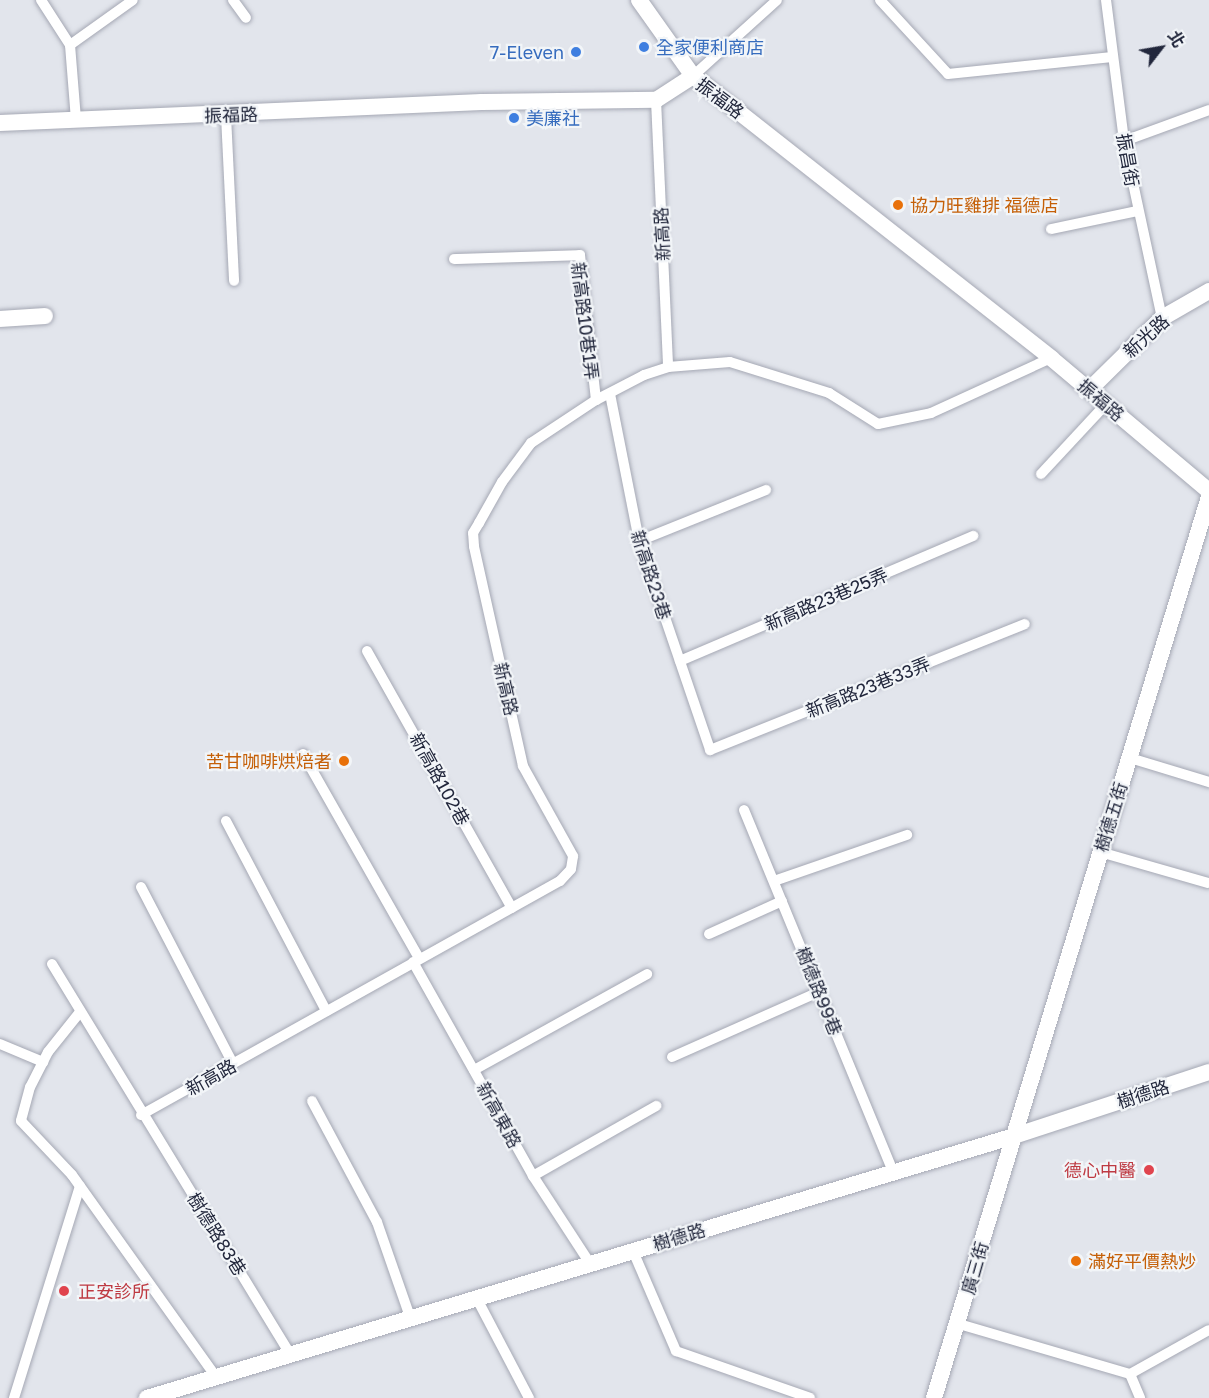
<!DOCTYPE html>
<html>
<head>
<meta charset="utf-8">
<style>
  body { margin:0 }
  #map { position:relative; width:1209px; height:1398px; overflow:hidden; background:#e2e5ec; font-family:"Golos Text","Noto Sans TC",sans-serif }
  div>[style] { position:absolute }
  .roads { filter:drop-shadow(0 0 2px #a5a8b4) drop-shadow(0 0 2px #a5a8b4) }
  .service>* { height:10px; margin:-5px; padding:0 5px; transform-origin:5px; border-radius:5px; background:#fff }
  .minor>* { height:16px; margin:-8px; padding:0 8px; transform-origin:8px; border-radius:8px; background:#fff }
  .tertiary>* { height:16px; margin:-8px; padding:0 8px; transform-origin:8px; border-radius:8px; background:#fff }
  .dots>* { width:16px; height:16px; translate:-50% -50%; box-sizing:border-box; border:3px solid #f2f5f8; border-radius:50% }
  span { translate:-50% -50%; white-space:nowrap; text-align:center; line-height:1.15; -webkit-text-stroke:4.5px #f2f5f8; paint-order:stroke }
  .shop-label { font-size:18px; color:#366cbe }
  .left { translate:0 -50%; text-align:left }
  .right { translate:-100% -50%; text-align:right }
  .street-label { font-size:18px; color:#22273c }
  .food-label { font-size:18px; color:#c56008 }
  .health-label { font-size:18px; color:#be3a42 }
  .north { position:absolute; left:1131px; top:18px; width:60px; height:60px; -webkit-text-stroke:4px #f2f5f8; paint-order:stroke; rotate:59deg; font-size:16px; font-weight:700; line-height:24px; text-align:center; color:#22273c }
  .north::after { content:''; display:block; margin:auto; width:21px; height:27px; background:#22273c; clip-path:polygon(50% 0,100% 100%,50% 72%,0 100%) }
</style>
</head>
<body>
<div id="map">
  <div class="roads">
    <div class="service">
      <div style="left:41px;top:0;width:54px;rotate:57.2deg"></div>
      <div style="left:70px;top:45px;width:74px;rotate:85.4deg"></div>
      <div style="left:233px;top:0;width:22px;rotate:54deg"></div>
      <div style="left:880px;top:0;width:100px;rotate:47.4deg"></div>
      <div style="left:948px;top:74px;width:165px;rotate:-5.9deg"></div>
      <div style="left:1106px;top:0;width:142px;rotate:82.7deg"></div>
      <div style="left:1124px;top:141px;width:181px;rotate:77.9deg"></div>
      <div style="left:70px;top:45px;width:77px;rotate:-35.5deg"></div>
      <div style="left:693px;top:76px;width:113px;rotate:-42.1deg"></div>
      <div style="left:656px;top:100px;width:267px;rotate:87.4deg"></div>
      <div style="left:226px;top:116px;width:165px;rotate:87.2deg"></div>
      <div style="left:1124px;top:141px;width:90px;rotate:-20deg"></div>
      <div style="left:1051px;top:229px;width:88px;rotate:-11.8deg"></div>
      <div style="left:454px;top:259px;width:126px;rotate:-1.8deg"></div>
      <div style="left:580px;top:255px;width:146px;rotate:83.7deg"></div>
      <div style="left:610px;top:394px;width:150px;rotate:78.8deg"></div>
      <div style="left:639px;top:541px;width:221px;rotate:71.2deg"></div>
      <div style="left:710px;top:750px;width:339px;rotate:-21.8deg"></div>
      <div style="left:1041px;top:474px;width:96px;rotate:-47.1deg"></div>
      <div style="left:639px;top:541px;width:137px;rotate:-21.9deg"></div>
      <div style="left:367px;top:651px;width:295px;rotate:60.6deg"></div>
      <div style="left:680px;top:661px;width:319px;rotate:-23.1deg"></div>
      <div style="left:303px;top:754px;width:235px;rotate:60.4deg"></div>
      <div style="left:1130px;top:758px;width:83px;rotate:16.9deg"></div>
      <div style="left:744px;top:810px;width:391px;rotate:67.6deg"></div>
      <div style="left:226px;top:821px;width:215px;rotate:62.2deg"></div>
      <div style="left:1100px;top:852px;width:112px;rotate:16deg"></div>
      <div style="left:774px;top:881px;width:141px;rotate:-19.1deg"></div>
      <div style="left:141px;top:887px;width:199px;rotate:62.5deg"></div>
      <div style="left:709px;top:934px;width:80px;rotate:-24.3deg"></div>
      <div style="left:413px;top:962px;width:245px;rotate:60.7deg"></div>
      <div style="left:533px;top:1176px;width:106px;rotate:56.9deg"></div>
      <div style="left:52px;top:964px;width:458px;rotate:58.6deg"></div>
      <div style="left:80px;top:1012px;width:51px;rotate:128.7deg"></div>
      <div style="left:48px;top:1052px;width:39px;rotate:117deg"></div>
      <div style="left:30px;top:1087px;width:35px;rotate:105deg"></div>
      <div style="left:21px;top:1121px;width:74px;rotate:46.6deg"></div>
      <div style="left:72px;top:1175px;width:249px;rotate:54.5deg"></div>
      <div style="left:0;top:1044px;width:47px;rotate:22.7deg"></div>
      <div style="left:672px;top:1057px;width:161px;rotate:-23.9deg"></div>
      <div style="left:474px;top:1070px;width:198px;rotate:-29deg"></div>
      <div style="left:312px;top:1101px;width:137px;rotate:61.8deg"></div>
      <div style="left:377px;top:1222px;width:101px;rotate:70.8deg"></div>
      <div style="left:141px;top:1115px;width:480px;rotate:-29.2deg"></div>
      <div style="left:560px;top:881px;width:16px;rotate:-47deg"></div>
      <div style="left:571px;top:869px;width:13px;rotate:-81deg"></div>
      <div style="left:573px;top:856px;width:103px;rotate:-119.1deg"></div>
      <div style="left:523px;top:766px;width:225px;rotate:-102.6deg"></div>
      <div style="left:474px;top:546px;width:13px;rotate:-94deg"></div>
      <div style="left:473px;top:533px;width:12px;rotate:-59deg"></div>
      <div style="left:479px;top:523px;width:47px;rotate:-60.7deg"></div>
      <div style="left:502px;top:482px;width:49px;rotate:-53.4deg"></div>
      <div style="left:531px;top:443px;width:78px;rotate:-33.5deg"></div>
      <div style="left:596px;top:400px;width:54px;rotate:-27.5deg"></div>
      <div style="left:644px;top:375px;width:25px;rotate:-18deg"></div>
      <div style="left:668px;top:367px;width:62px;rotate:-4.6deg"></div>
      <div style="left:730px;top:362px;width:104px;rotate:17.4deg"></div>
      <div style="left:829px;top:393px;width:58px;rotate:32.3deg"></div>
      <div style="left:878px;top:424px;width:54px;rotate:-11.7deg"></div>
      <div style="left:931px;top:413px;width:132px;rotate:-24.6deg"></div>
      <div style="left:533px;top:1176px;width:142px;rotate:-29.6deg"></div>
      <div style="left:633px;top:1251px;width:109px;rotate:66.7deg"></div>
      <div style="left:676px;top:1351px;width:142px;rotate:19.3deg"></div>
      <div style="left:476px;top:1297px;width:114px;rotate:62.3deg"></div>
      <div style="left:959px;top:1324px;width:178px;rotate:16.3deg"></div>
      <div style="left:1130px;top:1374px;width:90px;rotate:-29.1deg"></div>
      <div style="left:1130px;top:1374px;width:26px;rotate:67deg"></div>
      <div style="left:14px;top:1398px;width:222px;rotate:-72.7deg"></div>
    </div>
    <div class="minor">
      <div style="left:639px;top:0;width:93px;rotate:54.6deg"></div>
      <div style="left:693px;top:76px;width:456px;rotate:38.2deg"></div>
      <div style="left:1051px;top:358px;width:207px;rotate:40.1deg"></div>
      <div style="left:0;top:123px;width:482px;rotate:-2.5deg"></div>
      <div style="left:482px;top:102px;width:174px;rotate:-0.7deg"></div>
      <div style="left:656px;top:100px;width:44px;rotate:-33deg"></div>
      <div style="left:0;top:319px;width:45px;rotate:-3.8deg"></div>
      <div style="left:1089px;top:390px;width:103px;rotate:-44.6deg"></div>
      <div style="left:1162px;top:318px;width:54px;rotate:-29.9deg"></div>
      <div style="left:934px;top:1398px;width:942px;rotate:-73.03deg"></div>
    </div>
    <div class="tertiary">
      <div style="left:147px;top:1398px;width:903px;rotate:-16.81deg"></div>
      <div style="left:1011px;top:1137px;width:208px;rotate:-18.2deg"></div>
    </div>
  </div>
  <div class="dots">
    <div style="left:644px;top:47px;background:#3f7fe0"></div>
    <div style="left:576px;top:52px;background:#3f7fe0"></div>
    <div style="left:514px;top:118px;background:#3f7fe0"></div>
    <div style="left:898px;top:205px;background:#e8710a"></div>
    <div style="left:344px;top:761px;background:#e8710a"></div>
    <div style="left:1149px;top:1170px;background:#e0444e"></div>
    <div style="left:1076px;top:1261px;background:#e8710a"></div>
    <div style="left:64px;top:1291px;background:#e0444e"></div>
  </div>
  <div class="shop-label">
    <span class="left" style="left:656px;top:47px">全家便利商店</span>
    <span class="right" style="left:564px;top:52px">7-Eleven</span>
    <span class="left" style="left:526px;top:118px">美廉社</span>
  </div>
  <div class="street-label">
    <span style="left:720px;top:98px;rotate:37deg">振福路</span>
    <span style="left:231px;top:115px;rotate:-2deg">振福路</span>
    <span style="left:1128px;top:160px;rotate:80deg">振昌街</span>
    <span style="left:662px;top:234px;rotate:-93deg">新高路</span>
    <span style="left:585px;top:321px;rotate:83deg">新高路10巷1弄</span>
    <span style="left:1146px;top:336px;rotate:-42deg">新光路</span>
    <span style="left:1101px;top:400px;rotate:40deg">振福路</span>
    <span style="left:651px;top:575px;rotate:72deg">新高路23巷</span>
    <span style="left:826px;top:599px;rotate:-23deg">新高路23巷25弄</span>
    <span style="left:868px;top:687px;rotate:-22deg">新高路23巷33弄</span>
    <span style="left:506px;top:689px;rotate:77deg">新高路</span>
    <span style="left:440px;top:779px;rotate:61deg">新高路102巷</span>
    <span style="left:1111px;top:817px;rotate:-73deg">樹德五街</span>
    <span style="left:819px;top:991px;rotate:68deg">樹德路99巷</span>
    <span style="left:211px;top:1077px;rotate:-29deg">新高路</span>
    <span style="left:1143px;top:1094px;rotate:-18deg">樹德路</span>
    <span style="left:499px;top:1115px;rotate:61deg">新高東路</span>
    <span style="left:217px;top:1234px;rotate:58deg">樹德路83巷</span>
    <span style="left:679px;top:1237px;rotate:-17deg">樹德路</span>
    <span style="left:975px;top:1268px;rotate:-74deg">廣三街</span>
  </div>
  <div class="food-label">
    <span class="left" style="left:910px;top:205px">協力旺雞排 福德店</span>
    <span class="right" style="left:332px;top:761px">苦甘咖啡烘焙者</span>
    <span class="left" style="left:1088px;top:1261px">滿好平價熱炒</span>
  </div>
  <div class="health-label">
    <span class="right" style="left:1136px;top:1170px">德心中醫</span>
    <span class="left" style="left:78px;top:1291px">正安診所</span>
  </div>
  <div class="north">北</div>
</div>
</body>
</html>
